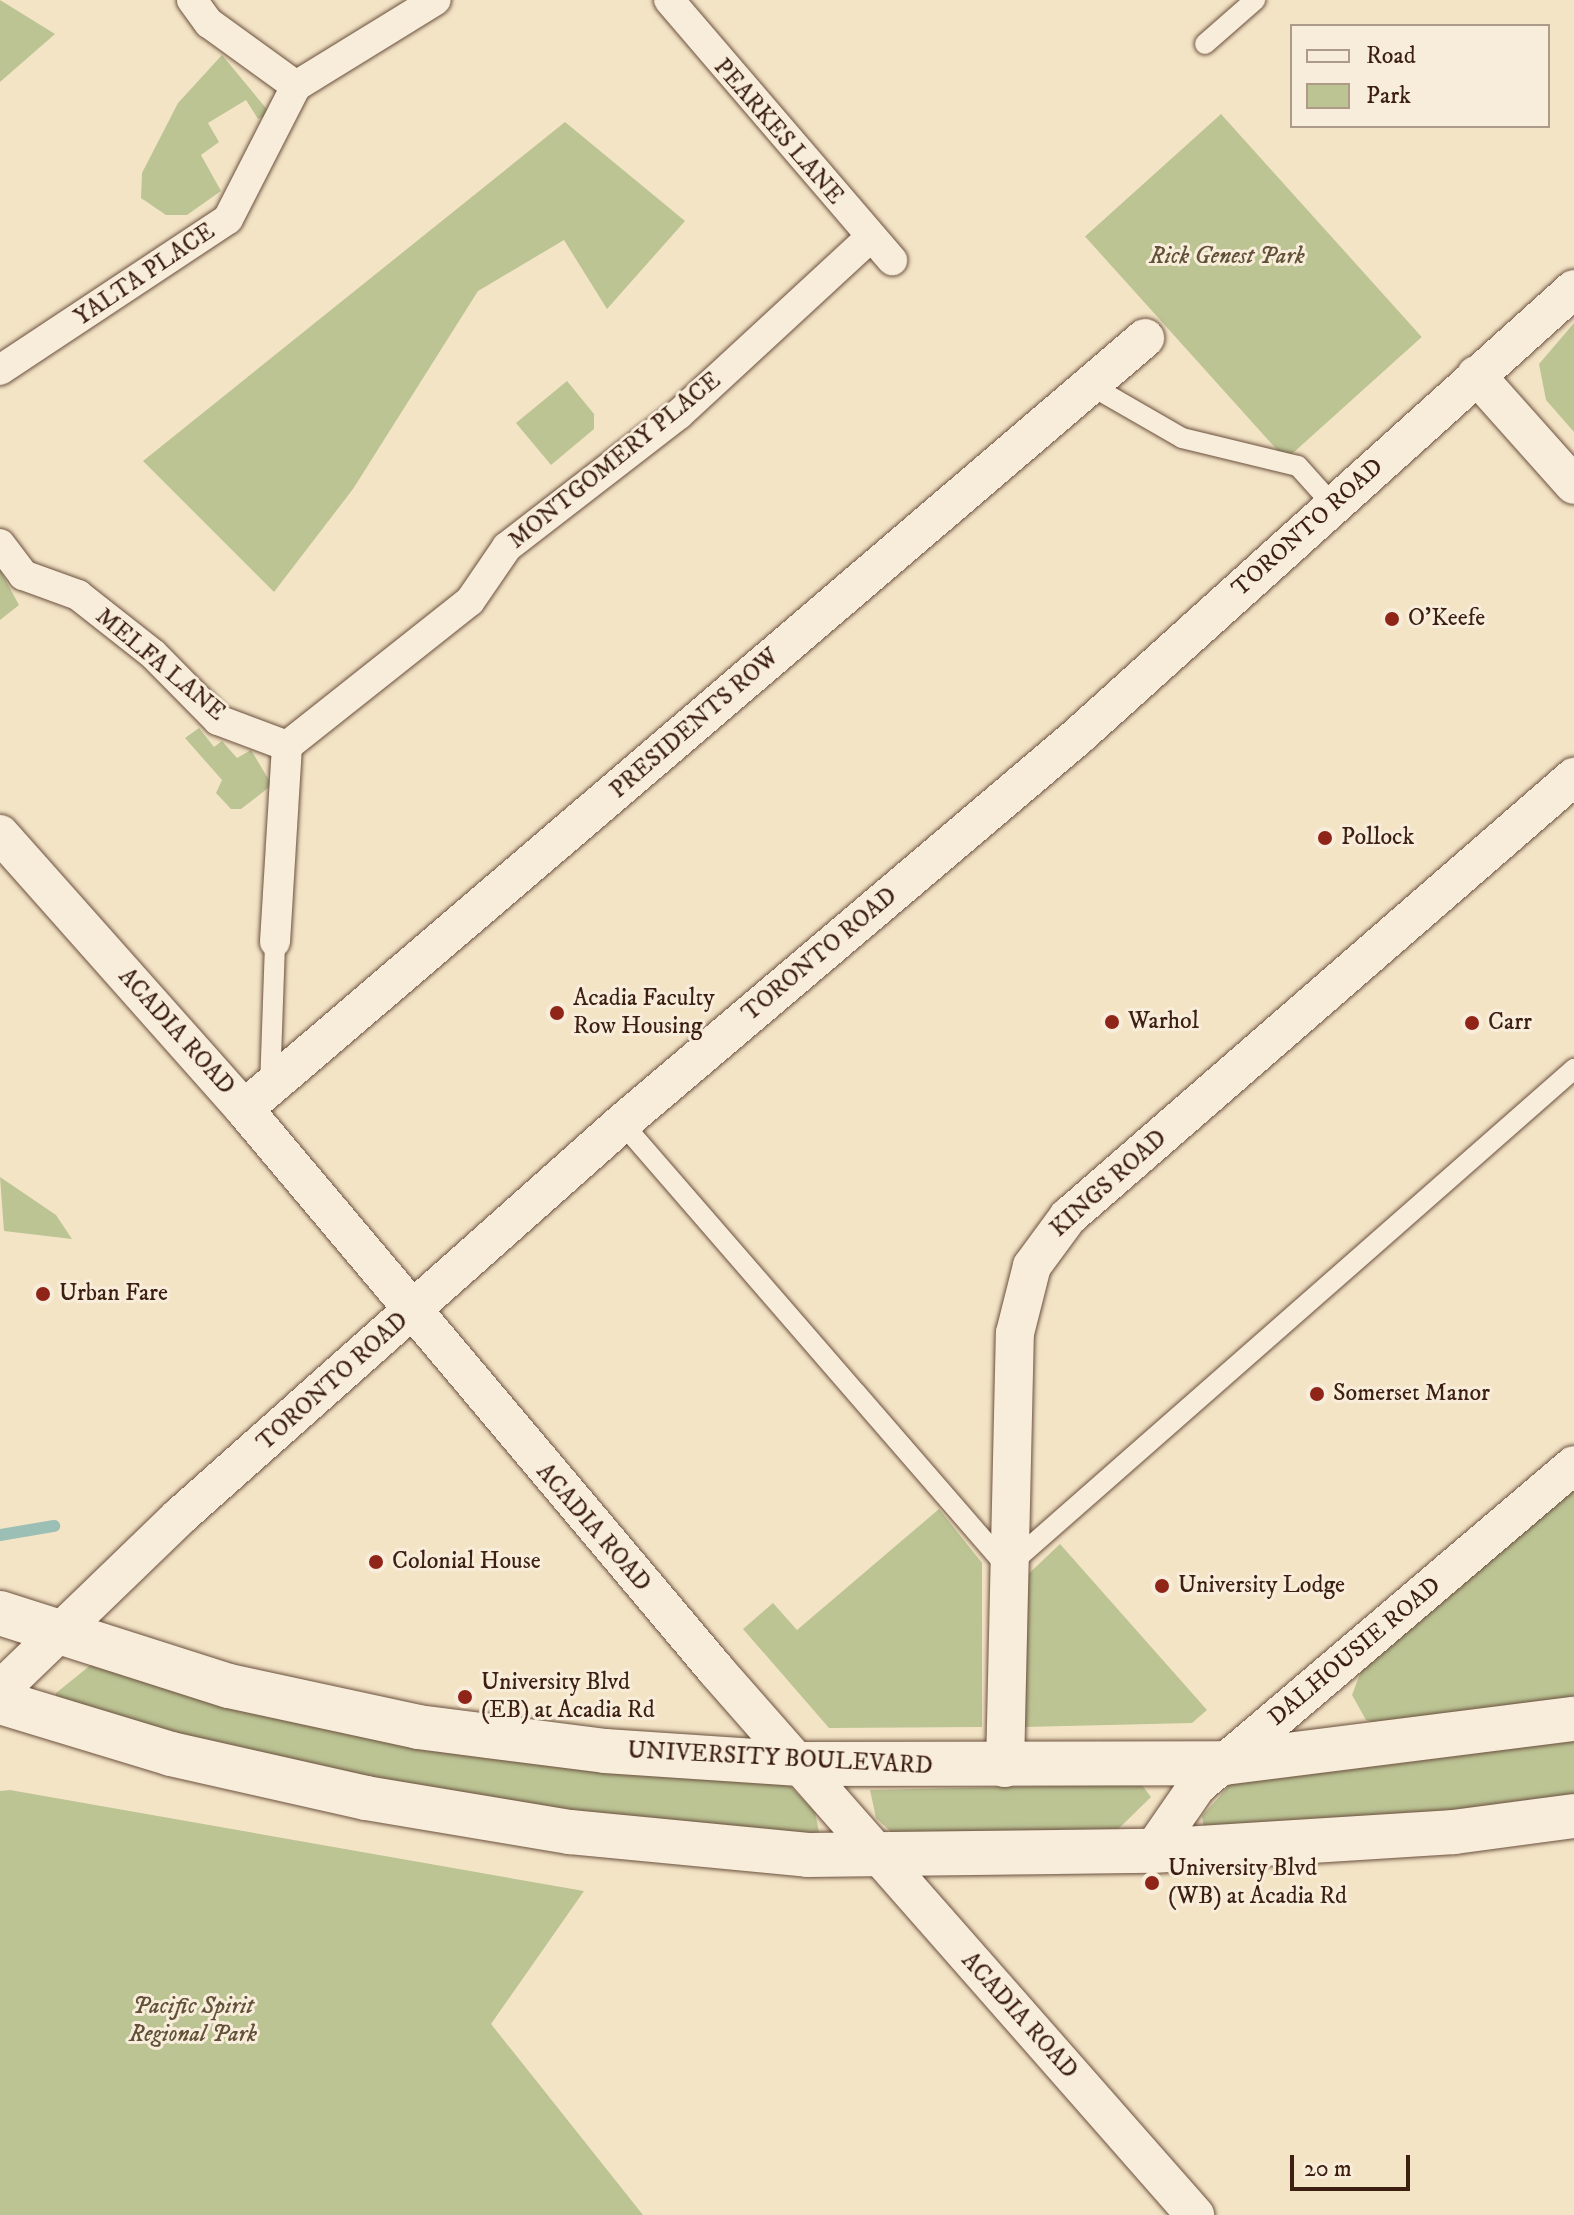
<!DOCTYPE html>
<html>
<head>
<meta charset="utf-8">
<style>
  body { margin:0 }
  #map { position:relative; width:1574px; height:2215px; overflow:hidden; background:#f4e4c6; font-family:"IM FELL DW Pica",serif }
  div>[style] { position:absolute }
  .green>* { inset:0; background:#bcc494; transform-origin:0 0 }
  .stream>* { height:12px; margin:-6px; padding:0 6px; transform-origin:6px; border-radius:6px; background:#9cbfb5 }
  .roads { filter:drop-shadow(0 0 2px #6a503e) drop-shadow(0 0 2px #6a503e) }
  .service>* { height:20px; margin:-10px; padding:0 10px; transform-origin:10px; border-radius:10px; background:#f8edda }
  .pedestrian>* { height:30px; margin:-15px; padding:0 15px; transform-origin:15px; border-radius:15px; background:#f8edda }
  .minor>* { height:38px; margin:-19px; padding:0 19px; transform-origin:19px; border-radius:19px; background:#f8edda }
  .secondary>* { height:44px; margin:-22px; padding:0 22px; transform-origin:22px; border-radius:22px; background:#f8edda }
  .dots>* { width:22px; height:22px; translate:-50% -50%; box-sizing:border-box; border:4px solid #f8edda; border-radius:50% }
  span { translate:-50% -50%; white-space:nowrap; text-align:center; line-height:1.15; -webkit-text-stroke:6px #f8edda; paint-order:stroke }
  .street-label { font-size:24px; color:#3c1f11 }
  .park-label { font-size:24px; color:#625138; font-style:italic }
  .poi-label { font-size:24px; color:#3c1f11 }
  .left { translate:0 -50%; text-align:left }
  .legend { position:absolute; left:1290px; top:24px; width:260px; height:104px; box-sizing:border-box; background:#f8edda; border:2px solid #ad9b8a; margin:0; padding:10px 14px; list-style:none; font-size:24px; color:#3c1f11 }
  .legend li { display:flex; align-items:center; gap:16px; height:40px }
  .legend b { width:40px; border:2px solid #ad9b8a }
  .scale { position:absolute; left:1290px; top:2155px; width:120px; height:36px; box-sizing:border-box; border:4px solid #3c1f11; border-top:0; padding-left:10px; font-size:24px; line-height:28px; white-space:nowrap; color:#3c1f11; -webkit-text-stroke:6px #f8edda; paint-order:stroke }
</style>
</head>
<body>
<div id="map">
  <div class="green">
    <div style="clip-path:polygon(0 0,55px 34px,0 82px)"></div>
    <div style="clip-path:polygon(222px 55px,270px 113px,258px 119px,246px 100px,208px 123px,219px 142px,201px 155px,221px 191px,187px 215px,166px 215px,141px 198px,142px 173px,178px 103px)"></div>
    <div style="left:1221px;top:114px;width:300px;height:183px;rotate:48deg"></div>
    <div style="clip-path:polygon(565px 122px,685px 221px,607px 309px,564px 240px,478px 291px,353px 489px,274px 592px,143px 461px)"></div>
    <div style="clip-path:polygon(1574px 323px,1574px 432px,1546px 400px,1539px 364px)"></div>
    <div style="clip-path:polygon(567px 381px,594px 414px,594px 429px,551px 465px,516px 423px)"></div>
    <div style="clip-path:polygon(0 570px,19px 605px,0 620px)"></div>
    <div style="clip-path:polygon(199px 728px,214px 747px,222px 741px,237px 758px,251px 750px,272px 785px,241px 809px,231px 809px,216px 793px,222px 780px,185px 738px)"></div>
    <div style="clip-path:polygon(0 1177px,56px 1215px,72px 1239px,4px 1231px)"></div>
    <div style="clip-path:polygon(1574px 1483px,1574px 1698px,1380px 1724px,1366px 1720px,1352px 1695px,1363px 1666px)"></div>
    <div style="clip-path:polygon(939px 1509px,982px 1563px,982px 1727px,829px 1728px,743px 1629px,773px 1603px,797px 1630px)"></div>
    <div style="clip-path:polygon(1060px 1544px,1207px 1710px,1192px 1723px,1025px 1727px,1020px 1582px)"></div>
    <div style="clip-path:polygon(97px 1660px,784px 1780px,815px 1812px,819px 1832px,808px 1840px,460px 1801px,57px 1706px,56px 1693px)"></div>
    <div style="clip-path:polygon(1574px 1731px,1574px 1795px,1437px 1817px,1204px 1829px,1202px 1816px,1235px 1779px)"></div>
    <div style="clip-path:polygon(1141px 1784px,1151px 1797px,1108px 1839px,901px 1841px,876px 1818px,870px 1790px)"></div>
    <div style="clip-path:polygon(10px 1790px,584px 1891px,491px 2024px,643px 2215px,0 2215px,0 1791px)"></div>
  </div>
  <div class="stream">
    <div style="left:0;top:1535px;width:55px;rotate:-9.5deg"></div>
  </div>
  <div class="roads">
    <div class="service">
      <div style="left:1205px;top:44px;width:67px;rotate:-41.3deg"></div>
      <div style="left:1090px;top:385px;width:106px;rotate:29.9deg"></div>
      <div style="left:1182px;top:438px;width:119px;rotate:13.6deg"></div>
      <div style="left:1298px;top:466px;width:52px;rotate:48.1deg"></div>
      <div style="left:270px;top:1087px;width:145px;rotate:-88deg"></div>
      <div style="left:622px;top:1123px;width:588px;rotate:49.07deg"></div>
      <div style="left:1007px;top:1567px;width:755px;rotate:-41.29deg"></div>
    </div>
    <div class="pedestrian">
      <div style="left:192px;top:0;width:29px;rotate:54deg"></div>
      <div style="left:209px;top:23px;width:107px;rotate:35.9deg"></div>
      <div style="left:669px;top:0;width:343px;rotate:49.4deg"></div>
      <div style="left:0;top:370px;width:273px;rotate:-33.5deg"></div>
      <div style="left:228px;top:219px;width:149px;rotate:-62.9deg"></div>
      <div style="left:296px;top:86px;width:164px;rotate:-31.6deg"></div>
      <div style="left:0;top:544px;width:39px;rotate:53deg"></div>
      <div style="left:23px;top:575px;width:59px;rotate:20deg"></div>
      <div style="left:78px;top:595px;width:95px;rotate:38.2deg"></div>
      <div style="left:153px;top:654px;width:93px;rotate:45.4deg"></div>
      <div style="left:218px;top:720px;width:74px;rotate:20.6deg"></div>
      <div style="left:287px;top:746px;width:233px;rotate:-38.4deg"></div>
      <div style="left:470px;top:601px;width:65px;rotate:-55.6deg"></div>
      <div style="left:507px;top:547px;width:217px;rotate:-37.7deg"></div>
      <div style="left:679px;top:414px;width:261px;rotate:-42.7deg"></div>
      <div style="left:275px;top:942px;width:196px;rotate:-86.5deg"></div>
    </div>
    <div class="minor">
      <div style="left:1476px;top:375px;width:147px;rotate:48.3deg"></div>
      <div style="left:0;top:834px;width:368px;rotate:48.4deg"></div>
      <div style="left:244px;top:1109px;width:733px;rotate:49.92deg"></div>
      <div style="left:716px;top:1670px;width:726px;rotate:48.69deg"></div>
      <div style="left:244px;top:1109px;width:1186px;rotate:-40.55deg"></div>
      <div style="left:0;top:1690px;width:249px;rotate:-44deg"></div>
      <div style="left:179px;top:1517px;width:593px;rotate:-41.65deg"></div>
      <div style="left:622px;top:1123px;width:597px;rotate:-40.31deg"></div>
      <div style="left:1077px;top:737px;width:669px;rotate:-42.03deg"></div>
      <div style="left:1005px;top:1768px;width:435px;rotate:-88.7deg"></div>
      <div style="left:1015px;top:1333px;width:69px;rotate:-75.8deg"></div>
      <div style="left:1032px;top:1266px;width:61px;rotate:-53.7deg"></div>
      <div style="left:1068px;top:1217px;width:671px;rotate:-41.01deg"></div>
      <div style="left:1152px;top:1851px;width:79px;rotate:-55.3deg"></div>
      <div style="left:1197px;top:1786px;width:495px;rotate:-40.4deg"></div>
    </div>
    <div class="secondary">
      <div style="left:0;top:1613px;width:240px;rotate:17.7deg"></div>
      <div style="left:229px;top:1686px;width:193px;rotate:12.2deg"></div>
      <div style="left:418px;top:1727px;width:189px;rotate:7.3deg"></div>
      <div style="left:605px;top:1751px;width:195px;rotate:3.8deg"></div>
      <div style="left:800px;top:1764px;width:424px;rotate:-0.1deg"></div>
      <div style="left:1224px;top:1763px;width:353px;rotate:-7.2deg"></div>
      <div style="left:0;top:1702px;width:179px;rotate:16.9deg"></div>
      <div style="left:171px;top:1754px;width:200px;rotate:12.7deg"></div>
      <div style="left:366px;top:1798px;width:207px;rotate:9.5deg"></div>
      <div style="left:570px;top:1832px;width:239px;rotate:5.5deg"></div>
      <div style="left:808px;top:1855px;width:344px;rotate:-0.7deg"></div>
      <div style="left:1152px;top:1851px;width:303px;rotate:-3.6deg"></div>
      <div style="left:1454px;top:1832px;width:121px;rotate:-7.6deg"></div>
    </div>
  </div>
  <div class="dots">
    <div style="left:1392px;top:619px;background:#8f2418"></div>
    <div style="left:1325px;top:838px;background:#8f2418"></div>
    <div style="left:557px;top:1013px;background:#8f2418"></div>
    <div style="left:1112px;top:1022px;background:#8f2418"></div>
    <div style="left:1472px;top:1023px;background:#8f2418"></div>
    <div style="left:43px;top:1294px;background:#8f2418"></div>
    <div style="left:1317px;top:1394px;background:#8f2418"></div>
    <div style="left:376px;top:1562px;background:#8f2418"></div>
    <div style="left:1162px;top:1586px;background:#8f2418"></div>
    <div style="left:465px;top:1697px;background:#8f2418"></div>
    <div style="left:1152px;top:1883px;background:#8f2418"></div>
  </div>
  <div class="street-label">
    <span style="left:778px;top:132px;rotate:49deg">PEARKES LANE</span>
    <span style="left:145px;top:275px;rotate:-34deg">YALTA PLACE</span>
    <span style="left:615px;top:461px;rotate:-39deg">MONTGOMERY PLACE</span>
    <span style="left:1308px;top:528px;rotate:-42deg">TORONTO ROAD</span>
    <span style="left:160px;top:665px;rotate:40deg">MELFA LANE</span>
    <span style="left:695px;top:724px;rotate:-41deg">PRESIDENTS ROW</span>
    <span style="left:820px;top:955px;rotate:-40deg">TORONTO ROAD</span>
    <span style="left:176px;top:1032px;rotate:48deg">ACADIA ROAD</span>
    <span style="left:1109px;top:1184px;rotate:-42deg">KINGS ROAD</span>
    <span style="left:333px;top:1382px;rotate:-42deg">TORONTO ROAD</span>
    <span style="left:593px;top:1528px;rotate:49deg">ACADIA ROAD</span>
    <span style="left:1355px;top:1652px;rotate:-40deg">DALHOUSIE ROAD</span>
    <span style="left:780px;top:1759px;rotate:3deg">UNIVERSITY BOULEVARD</span>
    <span style="left:1019px;top:2016px;rotate:48deg">ACADIA ROAD</span>
  </div>
  <div class="park-label">
    <span style="left:1227px;top:257px">Rick Genest Park</span>
    <span style="left:193px;top:2021px">Pacific Spirit<br>Regional Park</span>
  </div>
  <div class="poi-label">
    <span class="left" style="left:1408px;top:619px">O'Keefe</span>
    <span class="left" style="left:1341px;top:838px">Pollock</span>
    <span class="left" style="left:573px;top:1013px">Acadia Faculty<br>Row Housing</span>
    <span class="left" style="left:1128px;top:1022px">Warhol</span>
    <span class="left" style="left:1488px;top:1023px">Carr</span>
    <span class="left" style="left:59px;top:1294px">Urban Fare</span>
    <span class="left" style="left:1333px;top:1394px">Somerset Manor</span>
    <span class="left" style="left:392px;top:1562px">Colonial House</span>
    <span class="left" style="left:1178px;top:1586px">University Lodge</span>
    <span class="left" style="left:481px;top:1697px">University Blvd<br>(EB) at Acadia Rd</span>
    <span class="left" style="left:1168px;top:1883px">University Blvd<br>(WB) at Acadia Rd</span>
  </div>
  <ul class="legend">
  <li><b style="height:10px;background:#f8edda"></b>Road</li>
  <li><b style="height:22px;background:#bcc494"></b>Park</li>
  </ul>
  <div class="scale">20 m</div>
</div>
</body>
</html>
